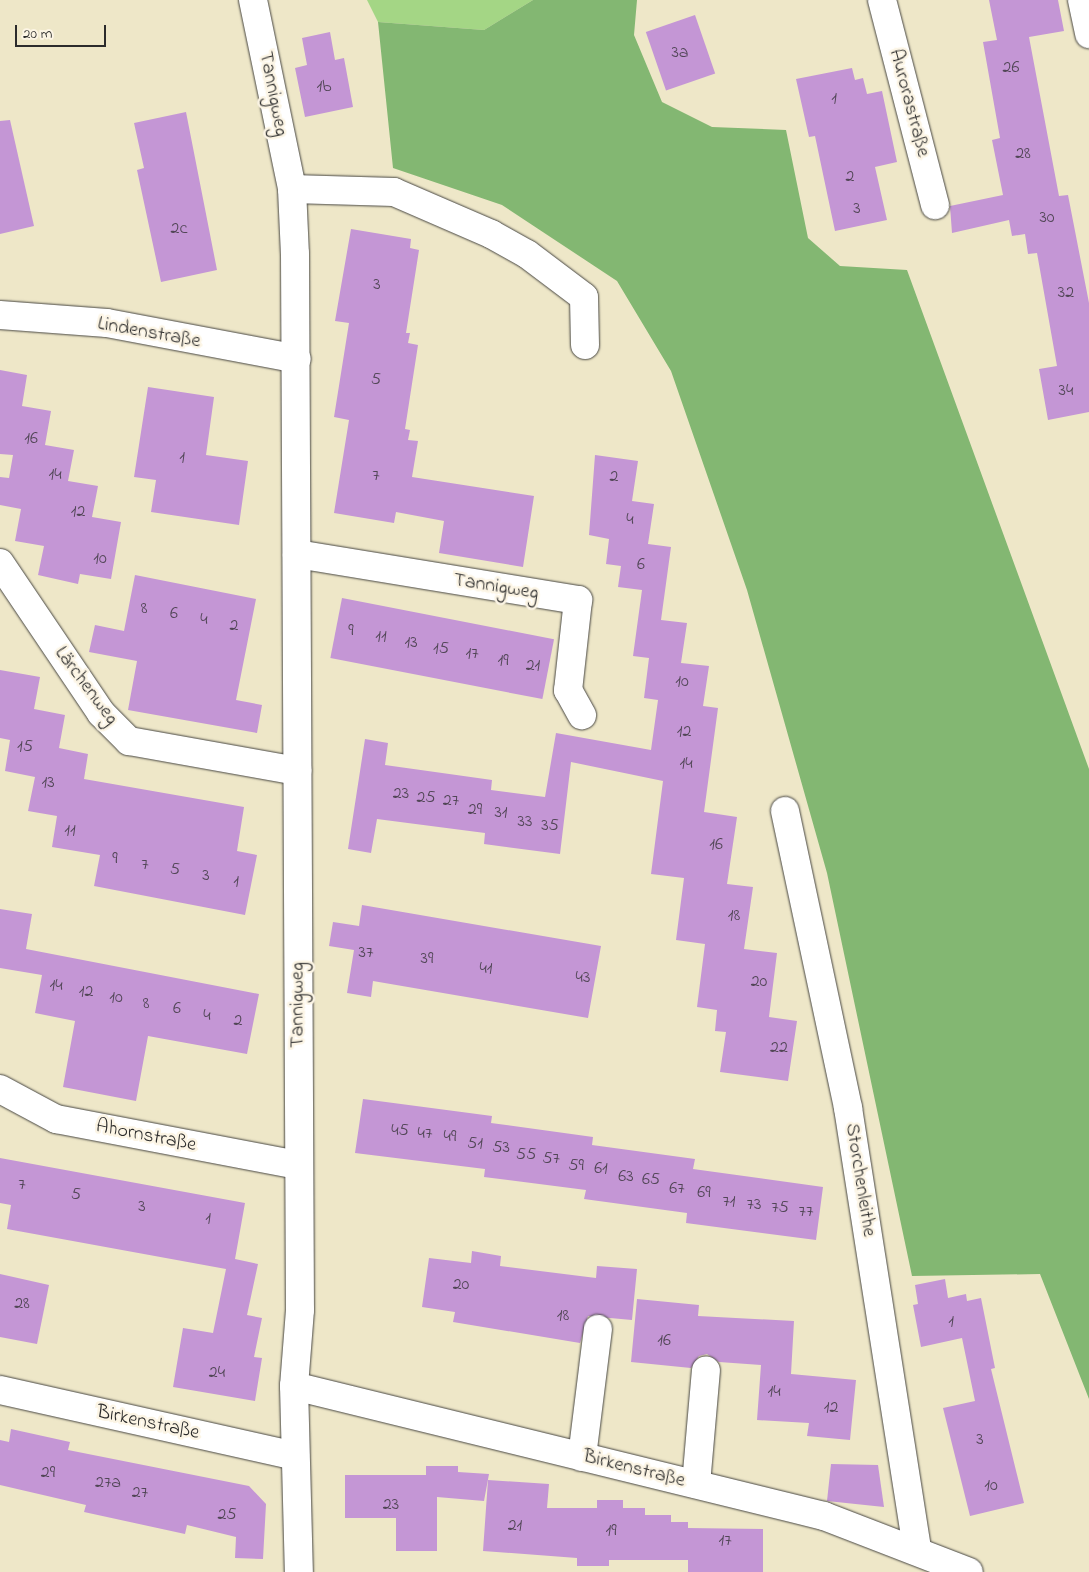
<!DOCTYPE html>
<html>
<head>
<meta charset="utf-8">
<style>
  body { margin:0 }
  #map { position:relative; width:1089px; height:1572px; overflow:hidden; background:#eee7c8; font-family:"Indie Flower",sans-serif }
  div>[style] { position:absolute }
  .green>* { inset:0; background:#a4d685 }
  .forest>* { inset:0; background:#83b772 }
  .building>* { inset:0; background:#c496d5; transform-origin:0 0 }
  .roads { filter:drop-shadow(0 0 1px #484743) drop-shadow(0 0 1px #484743) }
  .minor>* { height:28px; margin:-14px; padding:0 14px; transform-origin:14px; border-radius:14px; background:#fff }
  span { translate:-50% -50%; white-space:nowrap; text-align:center; line-height:1.15; -webkit-text-stroke:5px #fcf5e5; paint-order:stroke }
  .number-label { font-size:18px; color:#514656 }
  .number-label span { -webkit-text-stroke-width:0 }
  .street-label { font-size:20px; color:#2b2b2b }
  .scale { position:absolute; left:15px; top:25px; width:91px; height:22px; box-sizing:border-box; border:2px solid #2b2b2b; border-top:0; padding-left:6px; font-size:15px; line-height:18px; white-space:nowrap; color:#2b2b2b; -webkit-text-stroke:4px #fcf5e5; paint-order:stroke }
</style>
</head>
<body>
<div id="map">
  <div class="green">
    <div style="clip-path:polygon(367px 0,533px 0,484px 30px,378px 22px)"></div>
  </div>
  <div class="forest">
    <div style="clip-path:polygon(533px 0,637px 0,634px 35px,662px 102px,712px 127px,786px 130px,808px 238px,840px 266px,907px 270px,1089px 769px,1089px 1399px,1040px 1274px,912px 1276px,827px 873px,747px 590px,671px 371px,617px 281px,502px 205px,393px 168px,378px 22px,484px 30px)"></div>
  </div>
  <div class="building">
    <div style="clip-path:polygon(989px 0,1058px 0,1064px 31px,1029px 37px,1059px 196px,1068px 195px,1089px 303px,1089px 412px,1048px 420px,1039px 369px,1057px 366px,1037px 253px,1028px 254px,1025px 234px,1012px 236px,1009px 220px,952px 233px,950px 206px,1003px 195px,992px 140px,1000px 138px,983px 42px,997px 40px)"></div>
    <div style="left:695px;top:15px;width:62px;height:52px;rotate:71deg"></div>
    <div style="clip-path:polygon(330px 32px,335px 60px,344px 58px,353px 107px,305px 117px,295px 68px,307px 65px,302px 38px)"></div>
    <div style="clip-path:polygon(852px 68px,855px 80px,863px 78px,867px 94px,882px 91px,897px 162px,875px 167px,887px 220px,835px 231px,815px 136px,809px 137px,796px 79px)"></div>
    <div style="clip-path:polygon(186px 112px,217px 270px,161px 282px,137px 170px,144px 168px,134px 123px)"></div>
    <div style="clip-path:polygon(10px 120px,34px 226px,0 234px,0 121px)"></div>
    <div style="clip-path:polygon(351px 229px,411px 239px,410px 248px,419px 250px,406px 333px,410px 333px,408px 343px,418px 345px,405px 429px,410px 430px,408px 440px,418px 441px,412px 477px,534px 496px,523px 567px,439px 553px,444px 521px,396px 512px,394px 523px,334px 513px,349px 420px,334px 417px,349px 323px,335px 321px)"></div>
    <div style="clip-path:polygon(0 370px,27px 375px,22px 406px,51px 411px,45px 445px,74px 450px,68px 481px,98px 486px,92px 517px,121px 522px,111px 579px,80px 574px,78px 584px,38px 575px,44px 546px,15px 541px,21px 509px,0 505px,0 477px,9px 478px,17px 432px,13px 455px,0 454px)"></div>
    <div style="clip-path:polygon(148px 387px,214px 397px,206px 455px,248px 461px,239px 525px,151px 512px,156px 480px,134px 477px)"></div>
    <div style="clip-path:polygon(595px 455px,638px 461px,632px 501px,654px 504px,648px 544px,671px 547px,661px 620px,687px 623px,681px 663px,709px 666px,703px 706px,718px 708px,704px 812px,737px 817px,727px 884px,753px 887px,744px 949px,777px 953px,769px 1017px,797px 1021px,788px 1081px,720px 1072px,726px 1032px,715px 1031px,717px 1010px,697px 1007px,705px 944px,676px 940px,684px 878px,651px 874px,663px 781px,571px 762px,560px 854px,484px 844px,485px 833px,377px 819px,371px 853px,348px 849px,365px 739px,388px 743px,385px 765px,492px 780px,491px 790px,545px 797px,556px 733px,651px 750px,658px 700px,644px 698px,649px 658px,633px 656px,642px 590px,618px 587px,621px 566px,606px 564px,609px 539px,589px 535px)"></div>
    <div style="clip-path:polygon(135px 575px,256px 599px,236px 700px,262px 705px,257px 733px,128px 710px,137px 661px,89px 652px,95px 625px,124px 631px)"></div>
    <div style="left:342px;top:598px;width:216px;height:61px;rotate:11deg"></div>
    <div style="clip-path:polygon(0 670px,40px 677px,34px 709px,65px 715px,59px 748px,88px 754px,84px 779px,244px 807px,237px 851px,257px 855px,245px 915px,94px 886px,100px 855px,52px 847px,57px 816px,28px 811px,35px 777px,5px 771px,10px 740px,0 738px)"></div>
    <div style="clip-path:polygon(362px 905px,601px 946px,588px 1018px,373px 981px,371px 997px,347px 993px,354px 950px,329px 946px,333px 922px,359px 926px)"></div>
    <div style="clip-path:polygon(0 909px,32px 914px,26px 949px,259px 994px,247px 1054px,148px 1036px,136px 1101px,63px 1087px,75px 1021px,35px 1013px,42px 975px,0 968px)"></div>
    <div style="clip-path:polygon(363px 1099px,492px 1116px,491px 1123px,593px 1137px,592px 1145px,695px 1159px,693px 1169px,823px 1187px,816px 1240px,686px 1223px,687px 1213px,584px 1199px,586px 1190px,484px 1177px,485px 1169px,355px 1153px)"></div>
    <div style="clip-path:polygon(0 1158px,245px 1203px,235px 1259px,258px 1264px,247px 1315px,262px 1318px,254px 1357px,262px 1358px,255px 1401px,173px 1387px,183px 1328px,213px 1333px,226px 1269px,7px 1229px,11px 1205px,0 1203px)"></div>
    <div style="clip-path:polygon(472px 1251px,501px 1256px,500px 1266px,596px 1278px,597px 1266px,637px 1269px,632px 1320px,588px 1316px,580px 1343px,453px 1322px,455px 1312px,422px 1307px,429px 1258px,471px 1263px)"></div>
    <div style="clip-path:polygon(0 1274px,49px 1285px,37px 1344px,0 1337px)"></div>
    <div style="clip-path:polygon(945px 1279px,948px 1298px,966px 1294px,967px 1301px,981px 1298px,995px 1368px,991px 1369px,1024px 1503px,970px 1516px,943px 1408px,975px 1401px,962px 1338px,921px 1347px,913px 1305px,918px 1304px,915px 1285px)"></div>
    <div style="clip-path:polygon(637px 1299px,699px 1305px,698px 1316px,794px 1321px,791px 1374px,856px 1380px,850px 1440px,807px 1436px,809px 1423px,757px 1420px,761px 1365px,719px 1362px,707px 1354px,699px 1356px,691px 1368px,631px 1362px)"></div>
    <div style="clip-path:polygon(11px 1429px,70px 1442px,68px 1450px,249px 1486px,266px 1504px,263px 1559px,235px 1558px,236px 1537px,187px 1525px,185px 1534px,84px 1512px,86px 1505px,0 1485px,0 1440px,9px 1442px)"></div>
    <div style="clip-path:polygon(831px 1464px,878px 1465px,884px 1507px,827px 1501px)"></div>
    <div style="clip-path:polygon(426px 1466px,458px 1466px,458px 1472px,489px 1474px,484px 1501px,437px 1497px,437px 1551px,396px 1551px,396px 1518px,345px 1518px,345px 1475px,426px 1475px)"></div>
    <div style="clip-path:polygon(488px 1480px,549px 1484px,547px 1508px,597px 1508px,597px 1500px,623px 1500px,623px 1508px,645px 1508px,645px 1515px,671px 1515px,671px 1522px,688px 1522px,688px 1528px,763px 1529px,763px 1572px,688px 1572px,688px 1560px,609px 1560px,609px 1566px,577px 1566px,577px 1558px,483px 1551px)"></div>
  </div>
  <div class="roads">
    <div class="minor">
      <div style="left:253px;top:0;width:193px;rotate:78.3deg"></div>
      <div style="left:292px;top:189px;width:65px;rotate:87.4deg"></div>
      <div style="left:295px;top:254px;width:1056px;rotate:89.73deg"></div>
      <div style="left:300px;top:1310px;width:76px;rotate:94.5deg"></div>
      <div style="left:294px;top:1386px;width:186px;rotate:88.5deg"></div>
      <div style="left:882px;top:0;width:212px;rotate:75.5deg"></div>
      <div style="left:1082px;top:0;width:35px;rotate:78deg"></div>
      <div style="left:292px;top:189px;width:102px;rotate:1.7deg"></div>
      <div style="left:394px;top:192px;width:106px;rotate:23.4deg"></div>
      <div style="left:491px;top:234px;width:41px;rotate:29.1deg"></div>
      <div style="left:527px;top:254px;width:71px;rotate:37deg"></div>
      <div style="left:584px;top:297px;width:48px;rotate:88.8deg"></div>
      <div style="left:0;top:315px;width:107px;rotate:4.3deg"></div>
      <div style="left:107px;top:323px;width:193px;rotate:10.7deg"></div>
      <div style="left:297px;top:554px;width:285px;rotate:9.3deg"></div>
      <div style="left:578px;top:600px;width:91px;rotate:96.3deg"></div>
      <div style="left:568px;top:690px;width:29px;rotate:61deg"></div>
      <div style="left:0;top:563px;width:181px;rotate:56deg"></div>
      <div style="left:101px;top:713px;width:40px;rotate:45deg"></div>
      <div style="left:129px;top:741px;width:171px;rotate:10.1deg"></div>
      <div style="left:785px;top:811px;width:304px;rotate:78deg"></div>
      <div style="left:848px;top:1108px;width:448px;rotate:81.1deg"></div>
      <div style="left:0;top:1089px;width:64px;rotate:28.2deg"></div>
      <div style="left:56px;top:1119px;width:246px;rotate:10.8deg"></div>
      <div style="left:294px;top:1386px;width:546px;rotate:13.78deg"></div>
      <div style="left:824px;top:1516px;width:155px;rotate:21.1deg"></div>
      <div style="left:0;top:1390px;width:302px;rotate:12.6deg"></div>
      <div style="left:582px;top:1457px;width:129px;rotate:-82.9deg"></div>
      <div style="left:696px;top:1484px;width:114px;rotate:-85deg"></div>
    </div>
  </div>
  <div class="number-label">
    <span style="left:680px;top:53px">3a</span>
    <span style="left:1011px;top:68px">26</span>
    <span style="left:324px;top:87px">1b</span>
    <span style="left:834px;top:99px">1</span>
    <span style="left:1023px;top:154px">28</span>
    <span style="left:850px;top:177px">2</span>
    <span style="left:857px;top:209px">3</span>
    <span style="left:1047px;top:218px">30</span>
    <span style="left:179px;top:229px">2c</span>
    <span style="left:377px;top:285px">3</span>
    <span style="left:1066px;top:293px">32</span>
    <span style="left:376px;top:380px">5</span>
    <span style="left:1066px;top:391px">34</span>
    <span style="left:31px;top:439px">16</span>
    <span style="left:182px;top:458px">1</span>
    <span style="left:55px;top:475px">14</span>
    <span style="left:376px;top:476px">7</span>
    <span style="left:614px;top:477px">2</span>
    <span style="left:78px;top:512px">12</span>
    <span style="left:630px;top:520px">4</span>
    <span style="left:100px;top:559px">10</span>
    <span style="left:641px;top:565px">6</span>
    <span style="left:144px;top:609px">8</span>
    <span style="left:174px;top:614px">6</span>
    <span style="left:204px;top:620px">4</span>
    <span style="left:234px;top:626px">2</span>
    <span style="left:351px;top:631px">9</span>
    <span style="left:381px;top:637px">11</span>
    <span style="left:411px;top:643px">13</span>
    <span style="left:441px;top:649px">15</span>
    <span style="left:472px;top:654px">17</span>
    <span style="left:503px;top:661px">19</span>
    <span style="left:533px;top:666px">21</span>
    <span style="left:682px;top:682px">10</span>
    <span style="left:684px;top:732px">12</span>
    <span style="left:25px;top:747px">15</span>
    <span style="left:686px;top:764px">14</span>
    <span style="left:48px;top:783px">13</span>
    <span style="left:401px;top:794px">23</span>
    <span style="left:426px;top:798px">25</span>
    <span style="left:451px;top:801px">27</span>
    <span style="left:475px;top:810px">29</span>
    <span style="left:501px;top:813px">31</span>
    <span style="left:525px;top:822px">33</span>
    <span style="left:550px;top:826px">35</span>
    <span style="left:70px;top:831px">11</span>
    <span style="left:716px;top:845px">16</span>
    <span style="left:115px;top:859px">9</span>
    <span style="left:145px;top:865px">7</span>
    <span style="left:175px;top:870px">5</span>
    <span style="left:206px;top:876px">3</span>
    <span style="left:236px;top:882px">1</span>
    <span style="left:734px;top:916px">18</span>
    <span style="left:366px;top:953px">37</span>
    <span style="left:427px;top:959px">39</span>
    <span style="left:486px;top:969px">41</span>
    <span style="left:583px;top:978px">43</span>
    <span style="left:759px;top:982px">20</span>
    <span style="left:56px;top:986px">14</span>
    <span style="left:86px;top:992px">12</span>
    <span style="left:116px;top:998px">10</span>
    <span style="left:146px;top:1004px">8</span>
    <span style="left:177px;top:1009px">6</span>
    <span style="left:207px;top:1016px">4</span>
    <span style="left:238px;top:1021px">2</span>
    <span style="left:779px;top:1048px">22</span>
    <span style="left:400px;top:1131px">45</span>
    <span style="left:425px;top:1134px">47</span>
    <span style="left:450px;top:1137px">49</span>
    <span style="left:475px;top:1144px">51</span>
    <span style="left:501px;top:1148px">53</span>
    <span style="left:526px;top:1155px">55</span>
    <span style="left:551px;top:1159px">57</span>
    <span style="left:576px;top:1166px">59</span>
    <span style="left:601px;top:1169px">61</span>
    <span style="left:626px;top:1177px">63</span>
    <span style="left:651px;top:1180px">65</span>
    <span style="left:22px;top:1185px">7</span>
    <span style="left:677px;top:1189px">67</span>
    <span style="left:704px;top:1193px">69</span>
    <span style="left:76px;top:1195px">5</span>
    <span style="left:729px;top:1202px">71</span>
    <span style="left:754px;top:1205px">73</span>
    <span style="left:142px;top:1207px">3</span>
    <span style="left:780px;top:1208px">75</span>
    <span style="left:806px;top:1212px">77</span>
    <span style="left:208px;top:1219px">1</span>
    <span style="left:461px;top:1285px">20</span>
    <span style="left:22px;top:1304px">28</span>
    <span style="left:563px;top:1316px">18</span>
    <span style="left:951px;top:1322px">1</span>
    <span style="left:664px;top:1341px">16</span>
    <span style="left:217px;top:1373px">24</span>
    <span style="left:774px;top:1392px">14</span>
    <span style="left:831px;top:1408px">12</span>
    <span style="left:980px;top:1440px">3</span>
    <span style="left:48px;top:1473px">29</span>
    <span style="left:108px;top:1483px">27a</span>
    <span style="left:991px;top:1486px">10</span>
    <span style="left:140px;top:1493px">27</span>
    <span style="left:391px;top:1505px">23</span>
    <span style="left:227px;top:1515px">25</span>
    <span style="left:515px;top:1526px">21</span>
    <span style="left:611px;top:1531px">19</span>
    <span style="left:725px;top:1541px">17</span>
  </div>
  <div class="street-label">
    <span style="left:273px;top:94px;rotate:79deg">Tannigweg</span>
    <span style="left:909px;top:103px;rotate:75deg">Aurorastraße</span>
    <span style="left:149px;top:333px;rotate:10deg">Lindenstraße</span>
    <span style="left:496px;top:587px;rotate:9deg">Tannigweg</span>
    <span style="left:86px;top:686px;rotate:53deg">Lärchenweg</span>
    <span style="left:298px;top:1005px;rotate:-90deg">Tannigweg</span>
    <span style="left:146px;top:1136px;rotate:11deg">Ahornstraße</span>
    <span style="left:860px;top:1180px;rotate:81deg">Storchenleithe</span>
    <span style="left:148px;top:1423px;rotate:12deg">Birkenstraße</span>
    <span style="left:634px;top:1469px;rotate:14deg">Birkenstraße</span>
  </div>
  <div class="scale">20 m</div>
</div>
</body>
</html>
